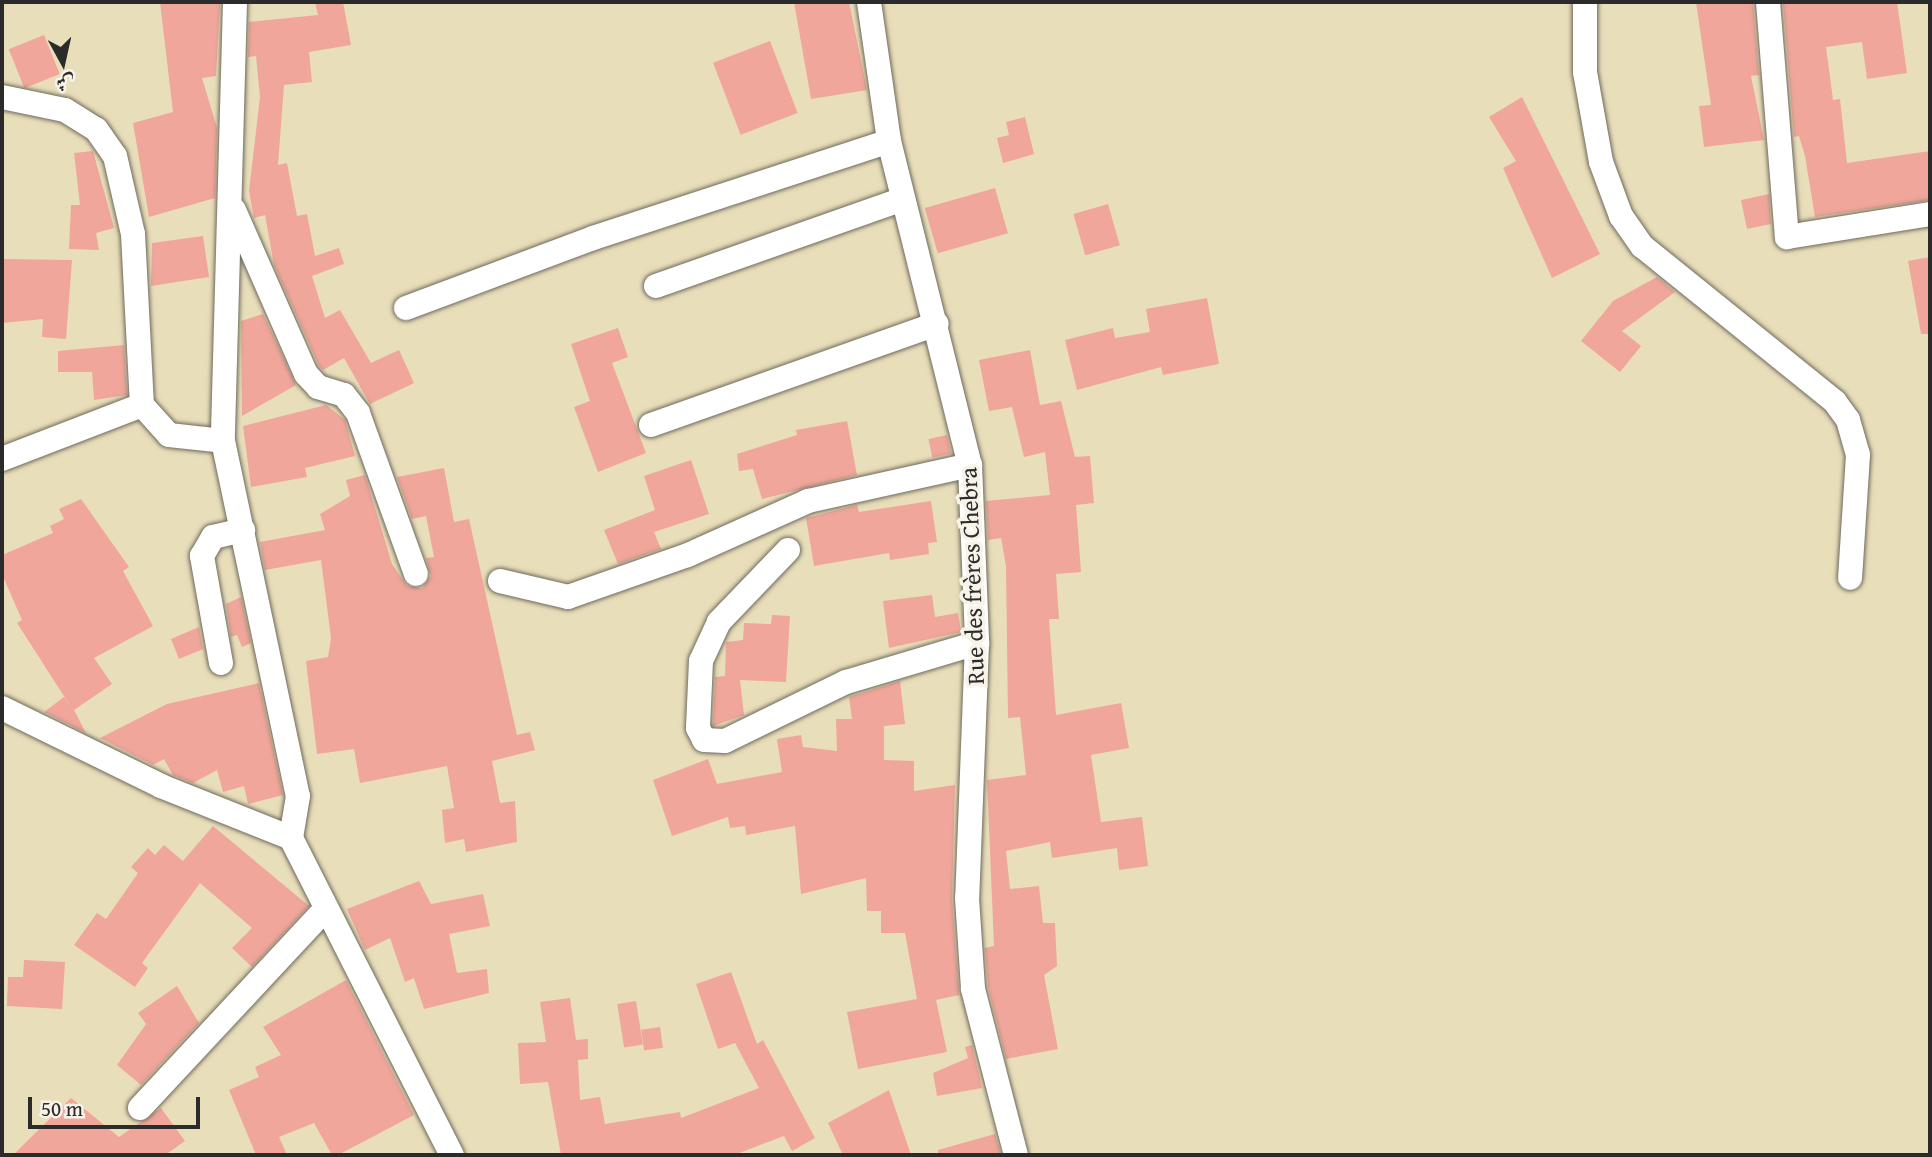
<!DOCTYPE html>
<html>
<head>
<meta charset="utf-8">
<style>
  body { margin:0 }
  #map { position:relative; width:1932px; height:1157px; overflow:hidden; background:#e9deba; font-family:"Gentium Book Plus",Amiri,serif }
  div>[style] { position:absolute }
  .building>* { inset:0; background:#f0a69b; transform-origin:0 0 }
  .roads { filter:drop-shadow(0 0 2px #6e6a5d) drop-shadow(0 0 2px #6e6a5d) }
  .minor>* { height:24px; margin:-12px; padding:0 12px; transform-origin:12px; border-radius:12px; background:#fff }
  span { translate:-50% -50%; white-space:nowrap; text-align:center; line-height:1.15; -webkit-text-stroke:7px #f7f3e8; paint-order:stroke }
  .street-label { font-size:24px; color:#2b2b2b }
  .frame { position:absolute; inset:0; border:4px solid #2b2b2b; pointer-events:none }
  .north { position:absolute; left:28px; top:28px; width:70px; height:70px; -webkit-text-stroke:5px #f7f3e8; paint-order:stroke; rotate:172deg; font-size:19px; font-weight:700; line-height:28px; text-align:center; color:#2b2b2b }
  .north::after { content:''; display:block; margin:auto; width:24px; height:32px; background:#2b2b2b; clip-path:polygon(50% 0,100% 100%,50% 72%,0 100%) }
  .scale { position:absolute; left:28px; top:1097px; width:172px; height:32px; box-sizing:border-box; border:4px solid #2b2b2b; border-top:0; padding-left:9px; font-size:21px; line-height:24px; white-space:nowrap; color:#2b2b2b; -webkit-text-stroke:5px #f7f3e8; paint-order:stroke }
</style>
</head>
<body>
<div id="map">
  <div class="building">
    <div style="clip-path:polygon(160px 2px,220px 2px,216px 76px,202px 78px,217px 128px,215px 198px,149px 217px,133px 123px,173px 112px)"></div>
    <div style="clip-path:polygon(315px 2px,343px 2px,351px 45px,309px 52px,312px 82px,284px 85px,278px 165px,287px 163px,297px 216px,307px 214px,315px 256px,339px 248px,344px 264px,312px 276px,325px 318px,340px 310px,371px 363px,399px 350px,414px 383px,370px 404px,344px 358px,323px 370px,319px 366px,274px 265px,265px 215px,254px 218px,249px 191px,260px 97px,256px 56px,248px 57px,249px 22px,318px 15px)"></div>
    <div style="clip-path:polygon(794px 2px,849px 2px,867px 90px,811px 99px)"></div>
    <div style="clip-path:polygon(1696px 2px,1753px 2px,1759px 75px,1751px 76px,1764px 140px,1704px 147px,1699px 106px,1711px 105px)"></div>
    <div style="clip-path:polygon(1783px 2px,1897px 2px,1907px 73px,1867px 79px,1862px 42px,1826px 47px,1833px 100px,1840px 99px,1847px 163px,1930px 151px,1930px 200px,1815px 217px,1805px 156px,1799px 136px,1794px 137px)"></div>
    <div style="left:44px;top:35px;width:42px;height:38px;rotate:68deg"></div>
    <div style="left:770px;top:41px;width:77px;height:61px;rotate:69deg"></div>
    <div style="clip-path:polygon(1522px 97px,1600px 254px,1552px 278px,1503px 168px,1516px 161px,1489px 117px)"></div>
    <div style="clip-path:polygon(1025px 117px,1034px 154px,1003px 163px,997px 138px,1009px 135px,1006px 122px)"></div>
    <div style="clip-path:polygon(93px 151px,114px 228px,96px 233px,99px 250px,69px 249px,71px 205px,80px 205px,74px 153px)"></div>
    <div style="left:995px;top:188px;width:47px;height:73px;rotate:74deg"></div>
    <div style="clip-path:polygon(1769px 194px,1771px 224px,1747px 229px,1741px 200px)"></div>
    <div style="left:1108px;top:204px;width:43px;height:36px;rotate:74deg"></div>
    <div style="clip-path:polygon(203px 236px,209px 277px,151px 286px,152px 243px)"></div>
    <div style="clip-path:polygon(1930px 257px,1930px 334px,1921px 334px,1908px 261px)"></div>
    <div style="clip-path:polygon(2px 259px,72px 260px,66px 339px,42px 337px,43px 319px,2px 323px)"></div>
    <div style="clip-path:polygon(1657px 277px,1675px 292px,1622px 331px,1641px 346px,1620px 372px,1581px 341px,1613px 301px)"></div>
    <div style="clip-path:polygon(1207px 298px,1219px 364px,1163px 375px,1161px 367px,1077px 390px,1065px 340px,1113px 328px,1115px 338px,1150px 332px,1146px 309px)"></div>
    <div style="clip-path:polygon(263px 314px,296px 385px,242px 416px,241px 321px)"></div>
    <div style="clip-path:polygon(618px 328px,628px 357px,612px 363px,646px 453px,598px 472px,574px 407px,590px 401px,571px 344px)"></div>
    <div style="clip-path:polygon(124px 345px,127px 395px,94px 400px,92px 372px,58px 372px,58px 351px)"></div>
    <div style="clip-path:polygon(1030px 350px,1040px 405px,1061px 401px,1075px 457px,1090px 456px,1094px 503px,1076px 505px,1081px 572px,1056px 574px,1059px 619px,1049px 619px,1056px 715px,1121px 703px,1129px 748px,1091px 755px,1101px 822px,1142px 817px,1148px 866px,1119px 870px,1117px 848px,1052px 858px,1050px 842px,1006px 851px,1010px 889px,1039px 886px,1043px 923px,1055px 923px,1057px 966px,1044px 975px,1058px 1049px,1006px 1059px,988px 987px,985px 948px,994px 946px,987px 780px,1026px 775px,1020px 717px,1008px 718px,1006px 566px,1001px 538px,988px 540px,986px 501px,1050px 495px,1045px 452px,1024px 457px,1012px 407px,989px 411px,979px 360px)"></div>
    <div style="clip-path:polygon(326px 405px,345px 420px,355px 456px,305px 468px,307px 477px,251px 487px,243px 426px)"></div>
    <div style="clip-path:polygon(847px 421px,857px 475px,762px 499px,753px 469px,739px 471px,737px 454px,797px 435px,796px 430px)"></div>
    <div style="left:947px;top:435px;width:19px;height:19px;rotate:78deg"></div>
    <div style="clip-path:polygon(691px 460px,709px 514px,654px 532px,661px 549px,618px 564px,604px 530px,655px 510px,644px 476px)"></div>
    <div style="clip-path:polygon(444px 468px,454px 522px,469px 519px,517px 735px,530px 732px,535px 750px,492px 761px,500px 803px,515px 801px,517px 842px,466px 852px,464px 839px,445px 843px,442px 810px,454px 808px,447px 766px,360px 783px,354px 749px,317px 754px,306px 661px,328px 657px,331px 638px,321px 560px,265px 570px,260px 542px,325px 530px,320px 514px,350px 496px,346px 480px,365px 475px,392px 564px,407px 586px,422px 588px,431px 576px,426px 558px,434px 557px,426px 516px,412px 519px,397px 477px)"></div>
    <div style="clip-path:polygon(81px 499px,129px 567px,123px 571px,153px 626px,94px 658px,112px 684px,74px 710px,86px 733px,44px 712px,64px 697px,71px 707px,17px 623px,22px 620px,2px 574px,2px 555px,53px 533px,50px 526px,64px 519px,59px 509px)"></div>
    <div style="clip-path:polygon(931px 501px,937px 542px,928px 543px,929px 554px,890px 560px,889px 553px,814px 566px,806px 518px,857px 505px,859px 512px)"></div>
    <div style="clip-path:polygon(932px 595px,935px 617px,958px 613px,961px 632px,889px 648px,883px 601px)"></div>
    <div style="clip-path:polygon(241px 597px,251px 643px,242px 647px,237px 635px,231px 637px,226px 604px)"></div>
    <div style="clip-path:polygon(772px 615px,790px 616px,786px 682px,740px 680px,744px 715px,713px 726px,715px 677px,725px 676px,726px 642px,743px 640px,744px 623px,771px 624px)"></div>
    <div style="clip-path:polygon(199px 627px,203px 649px,179px 659px,171px 639px)"></div>
    <div style="clip-path:polygon(900px 681px,905px 724px,884px 726px,884px 760px,914px 761px,914px 791px,955px 785px,952px 899px,959px 995px,936px 1000px,947px 1052px,858px 1069px,847px 1012px,917px 999px,905px 933px,881px 933px,881px 911px,867px 911px,866px 878px,801px 894px,795px 826px,746px 835px,745px 826px,730px 828px,728px 817px,672px 836px,653px 780px,708px 759px,717px 784px,782px 772px,777px 739px,801px 735px,803px 747px,837px 751px,836px 719px,852px 719px,849px 697px)"></div>
    <div style="clip-path:polygon(259px 683px,283px 795px,248px 804px,244px 786px,223px 792px,217px 770px,193px 783px,173px 775px,164px 759px,153px 765px,100px 738px,167px 704px)"></div>
    <div style="clip-path:polygon(213px 826px,309px 906px,252px 967px,232px 948px,252px 928px,200px 883px,142px 963px,148px 968px,135px 987px,74px 945px,97px 913px,106px 919px,138px 873px,131px 867px,148px 848px,155px 855px,164px 845px,183px 861px)"></div>
    <div style="clip-path:polygon(419px 881px,431px 904px,483px 894px,490px 926px,449px 934px,457px 973px,487px 969px,489px 993px,424px 1009px,414px 978px,405px 982px,390px 938px,365px 950px,347px 909px)"></div>
    <div style="clip-path:polygon(24px 960px,65px 962px,62px 1009px,7px 1006px,8px 977px,23px 977px)"></div>
    <div style="clip-path:polygon(731px 972px,757px 1044px,763px 1040px,815px 1138px,792px 1151px,784px 1136px,734px 1155px,561px 1155px,548px 1082px,520px 1084px,518px 1043px,546px 1042px,540px 1002px,570px 998px,576px 1040px,588px 1039px,588px 1059px,578px 1060px,580px 1100px,600px 1097px,605px 1124px,680px 1112px,681px 1118px,759px 1088px,735px 1043px,718px 1049px,696px 984px)"></div>
    <div style="clip-path:polygon(346px 980px,414px 1115px,338px 1155px,332px 1155px,314px 1123px,279px 1137px,287px 1155px,256px 1155px,229px 1090px,259px 1077px,255px 1067px,281px 1055px,263px 1027px)"></div>
    <div style="clip-path:polygon(177px 986px,199px 1023px,141px 1085px,117px 1065px,146px 1024px,138px 1013px)"></div>
    <div style="left:636px;top:1001px;width:44px;height:19px;rotate:81deg"></div>
    <div style="left:660px;top:1027px;width:21px;height:19px;rotate:82deg"></div>
    <div style="clip-path:polygon(972px 1045px,982px 1088px,937px 1096px,933px 1073px,968px 1058px,965px 1047px)"></div>
    <div style="clip-path:polygon(889px 1090px,911px 1155px,843px 1155px,828px 1123px)"></div>
    <div style="clip-path:polygon(71px 1098px,119px 1137px,161px 1108px,185px 1141px,165px 1155px,13px 1155px)"></div>
    <div style="clip-path:polygon(995px 1134px,1001px 1155px,938px 1155px,938px 1150px)"></div>
  </div>
  <div class="roads">
    <div class="minor">
      <div style="left:235px;top:2px;width:439px;rotate:91.6deg"></div>
      <div style="left:223px;top:441px;width:363px;rotate:78.1deg"></div>
      <div style="left:298px;top:796px;width:43px;rotate:99.5deg"></div>
      <div style="left:869px;top:2px;width:140px;rotate:81.8deg"></div>
      <div style="left:889px;top:141px;width:334px;rotate:76deg"></div>
      <div style="left:970px;top:465px;width:178px;rotate:87.7deg"></div>
      <div style="left:977px;top:643px;width:255px;rotate:92.2deg"></div>
      <div style="left:967px;top:898px;width:91px;rotate:86.2deg"></div>
      <div style="left:973px;top:989px;width:171px;rotate:75.5deg"></div>
      <div style="left:1585px;top:2px;width:70px;rotate:90deg"></div>
      <div style="left:1585px;top:72px;width:91px;rotate:79.9deg"></div>
      <div style="left:1601px;top:162px;width:58px;rotate:69.7deg"></div>
      <div style="left:1621px;top:216px;width:37px;rotate:55deg"></div>
      <div style="left:1642px;top:246px;width:248px;rotate:38.9deg"></div>
      <div style="left:1835px;top:402px;width:22px;rotate:54deg"></div>
      <div style="left:1848px;top:420px;width:36px;rotate:74deg"></div>
      <div style="left:1858px;top:455px;width:123px;rotate:93.7deg"></div>
      <div style="left:1768px;top:2px;width:236px;rotate:85.4deg"></div>
      <div style="left:1787px;top:237px;width:145px;rotate:-9.1deg"></div>
      <div style="left:2px;top:97px;width:64px;rotate:11.7deg"></div>
      <div style="left:65px;top:110px;width:36px;rotate:32deg"></div>
      <div style="left:96px;top:129px;width:33px;rotate:55deg"></div>
      <div style="left:115px;top:156px;width:80px;rotate:77deg"></div>
      <div style="left:133px;top:234px;width:171px;rotate:87deg"></div>
      <div style="left:142px;top:405px;width:40px;rotate:48deg"></div>
      <div style="left:169px;top:435px;width:54px;rotate:6.3deg"></div>
      <div style="left:234px;top:210px;width:179px;rotate:66.3deg"></div>
      <div style="left:306px;top:374px;width:18px;rotate:47deg"></div>
      <div style="left:318px;top:387px;width:27px;rotate:17deg"></div>
      <div style="left:344px;top:395px;width:23px;rotate:52deg"></div>
      <div style="left:358px;top:413px;width:171px;rotate:70.2deg"></div>
      <div style="left:656px;top:286px;width:262px;rotate:-19.4deg"></div>
      <div style="left:406px;top:308px;width:200px;rotate:-20.5deg"></div>
      <div style="left:593px;top:238px;width:311px;rotate:-18.1deg"></div>
      <div style="left:651px;top:425px;width:303px;rotate:-19.5deg"></div>
      <div style="left:2px;top:459px;width:150px;rotate:-21.1deg"></div>
      <div style="left:788px;top:550px;width:100px;rotate:133.8deg"></div>
      <div style="left:719px;top:622px;width:43px;rotate:114.8deg"></div>
      <div style="left:701px;top:661px;width:67px;rotate:92.6deg"></div>
      <div style="left:698px;top:728px;width:13px;rotate:63deg"></div>
      <div style="left:704px;top:740px;width:21px;rotate:3deg"></div>
      <div style="left:725px;top:741px;width:135px;rotate:-26deg"></div>
      <div style="left:846px;top:682px;width:137px;rotate:-16.6deg"></div>
      <div style="left:500px;top:581px;width:70px;rotate:13.2deg"></div>
      <div style="left:568px;top:597px;width:127px;rotate:-19.3deg"></div>
      <div style="left:688px;top:555px;width:132px;rotate:-24.2deg"></div>
      <div style="left:808px;top:501px;width:166px;rotate:-12.5deg"></div>
      <div style="left:221px;top:663px;width:109px;rotate:-100.1deg"></div>
      <div style="left:202px;top:556px;width:22px;rotate:-60deg"></div>
      <div style="left:213px;top:537px;width:31px;rotate:-13deg"></div>
      <div style="left:2px;top:708px;width:177px;rotate:26.1deg"></div>
      <div style="left:161px;top:786px;width:140px;rotate:21.8deg"></div>
      <div style="left:291px;top:838px;width:356px;rotate:63.1deg"></div>
      <div style="left:140px;top:1108px;width:270px;rotate:-47deg"></div>
    </div>
  </div>
  <div class="street-label">
    <span style="left:972px;top:576px;rotate:-92deg">Rue des frères Chebra</span>
  </div>
  <div class="frame"></div>
  <div class="north">ش</div>
  <div class="scale">50 m</div>
</div>
</body>
</html>
